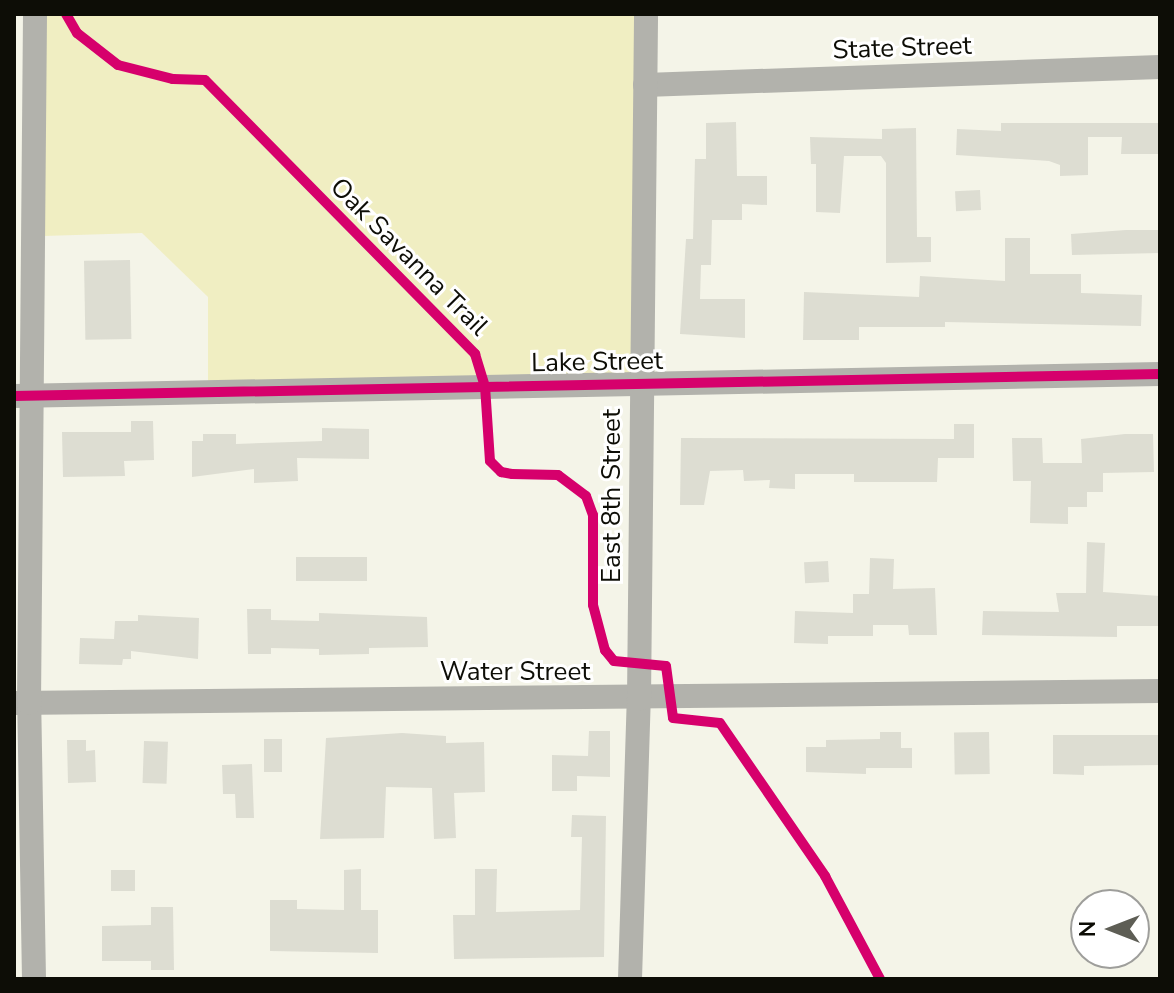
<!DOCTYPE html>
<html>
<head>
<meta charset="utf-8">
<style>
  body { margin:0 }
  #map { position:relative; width:1174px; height:993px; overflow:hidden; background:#f4f4e8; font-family:"Nunito Sans",sans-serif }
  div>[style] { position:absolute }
  .green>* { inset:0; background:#f0eec2 }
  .building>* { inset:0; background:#ddddd2; transform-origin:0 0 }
  .minor>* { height:24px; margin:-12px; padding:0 12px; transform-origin:12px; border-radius:12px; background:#b2b2ac }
  .cycleway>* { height:10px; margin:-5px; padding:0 5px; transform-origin:5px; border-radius:5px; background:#d6006c }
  span { translate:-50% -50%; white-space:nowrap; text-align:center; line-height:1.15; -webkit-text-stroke:6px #fff; paint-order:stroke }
  .street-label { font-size:26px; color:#0d0d06 }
  .frame { position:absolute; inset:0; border:16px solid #0d0d06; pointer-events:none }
  .north { position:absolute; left:1070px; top:889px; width:80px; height:80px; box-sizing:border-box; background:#fff; border:2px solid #9e9e9b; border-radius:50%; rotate:270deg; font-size:22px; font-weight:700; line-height:32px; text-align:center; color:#0d0d06 }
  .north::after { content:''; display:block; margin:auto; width:28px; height:36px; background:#5e5e55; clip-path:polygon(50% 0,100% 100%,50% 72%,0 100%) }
</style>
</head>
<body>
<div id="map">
  <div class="green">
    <div style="clip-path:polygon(42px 14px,639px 14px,637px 377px,208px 388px,208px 297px,142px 233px,43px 236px)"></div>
  </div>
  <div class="building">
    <div style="clip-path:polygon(736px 122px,737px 176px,767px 176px,767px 205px,742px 204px,742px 220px,712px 220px,711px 265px,701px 265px,700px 299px,745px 299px,745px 338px,680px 334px,686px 239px,693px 239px,695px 159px,706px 159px,706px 123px)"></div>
    <div style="clip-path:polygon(1001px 123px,1160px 123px,1160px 154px,1121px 154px,1122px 137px,1088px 137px,1088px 175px,1060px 176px,1060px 165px,1049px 161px,956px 155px,957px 129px,1001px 131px)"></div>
    <div style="clip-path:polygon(916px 128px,917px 237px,931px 237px,931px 262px,886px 263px,886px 163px,881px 156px,844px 156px,840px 213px,816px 212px,816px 164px,811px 164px,810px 137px,882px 139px,882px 129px)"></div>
    <div style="left:980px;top:190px;width:20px;height:25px;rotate:87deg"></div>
    <div style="clip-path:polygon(1126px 230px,1160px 230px,1160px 253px,1072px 255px,1071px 234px)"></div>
    <div style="clip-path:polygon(1005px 238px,1030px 238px,1030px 274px,1081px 274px,1081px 293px,1142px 295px,1141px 326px,945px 322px,945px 327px,859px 327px,859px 340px,803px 340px,804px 292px,919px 297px,920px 276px,1005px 281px)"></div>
    <div style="left:130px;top:260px;width:79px;height:46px;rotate:89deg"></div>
    <div style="clip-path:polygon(131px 421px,153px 421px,154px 460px,124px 461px,125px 476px,63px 477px,62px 432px,131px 432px)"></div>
    <div style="clip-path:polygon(954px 424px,974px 424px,974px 458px,938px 458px,937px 482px,854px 482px,854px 474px,795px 474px,795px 489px,769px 488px,770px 480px,744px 481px,743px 470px,710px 471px,704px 505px,680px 505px,681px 438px,954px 439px)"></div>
    <div style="clip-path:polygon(322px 428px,369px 429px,369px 459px,297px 458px,298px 481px,254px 483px,254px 469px,192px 477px,192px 441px,203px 441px,203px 434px,236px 434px,236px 444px,322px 441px)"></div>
    <div style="clip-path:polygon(1125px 434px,1153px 434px,1154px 472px,1103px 473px,1103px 492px,1087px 492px,1087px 507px,1068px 507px,1068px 524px,1030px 523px,1031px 481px,1013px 481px,1012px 438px,1042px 438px,1043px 463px,1082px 463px,1081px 439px)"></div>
    <div style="clip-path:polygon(1087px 542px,1105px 543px,1103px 592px,1160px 596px,1160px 626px,1117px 626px,1117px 637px,982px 635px,983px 611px,1059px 612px,1056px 593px,1086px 593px)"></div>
    <div style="left:296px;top:557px;width:71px;height:24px"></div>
    <div style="clip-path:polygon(870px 558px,894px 559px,893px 589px,935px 588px,937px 635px,909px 635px,908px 625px,873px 625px,873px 636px,828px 636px,828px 644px,794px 643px,795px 611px,853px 613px,853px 594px,869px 594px)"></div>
    <div style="left:828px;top:561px;width:21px;height:24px;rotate:87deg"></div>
    <div style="clip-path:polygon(247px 609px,271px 609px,271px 620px,319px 621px,319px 613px,427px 617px,428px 647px,369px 648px,369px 654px,319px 655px,319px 649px,271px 648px,271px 654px,248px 654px)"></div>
    <div style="clip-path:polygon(138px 615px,199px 618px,198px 659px,131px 651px,131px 659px,123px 659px,122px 665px,79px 664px,80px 638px,114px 639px,115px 621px,138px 621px)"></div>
    <div style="clip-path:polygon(589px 731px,610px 731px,610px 777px,577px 776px,577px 791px,552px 791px,552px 755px,588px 756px)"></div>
    <div style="clip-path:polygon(880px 732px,901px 732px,901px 748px,912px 748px,912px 768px,866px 768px,866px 774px,806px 772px,806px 747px,826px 747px,826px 740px,880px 739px)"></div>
    <div style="left:989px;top:732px;width:42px;height:35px;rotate:89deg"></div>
    <div style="clip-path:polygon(402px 733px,446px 736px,446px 743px,484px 742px,485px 792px,454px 793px,456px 838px,434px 839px,432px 788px,386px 787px,384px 838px,320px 839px,326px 738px)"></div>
    <div style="clip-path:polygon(1053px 735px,1160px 735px,1160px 765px,1084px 766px,1084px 775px,1053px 774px)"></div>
    <div style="left:264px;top:739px;width:18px;height:33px"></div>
    <div style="clip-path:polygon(67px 740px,86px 740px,86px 751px,95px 750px,96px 782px,68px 783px)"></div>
    <div style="left:144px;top:741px;width:24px;height:42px;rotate:2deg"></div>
    <div style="clip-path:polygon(252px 764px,254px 818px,236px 818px,235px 794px,223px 794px,222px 765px)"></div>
    <div style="clip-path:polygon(572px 815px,606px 816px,604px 957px,454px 959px,453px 915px,475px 915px,475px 869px,497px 869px,496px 912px,580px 910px,582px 837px,571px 837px)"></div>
    <div style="clip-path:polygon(361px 869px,361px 910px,378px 910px,378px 953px,270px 951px,270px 900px,297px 900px,297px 909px,344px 910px,344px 870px)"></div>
    <div style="left:111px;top:870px;width:24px;height:21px"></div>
    <div style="clip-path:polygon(151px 907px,173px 907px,174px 970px,151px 970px,151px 961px,102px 961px,102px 926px,151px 925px)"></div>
  </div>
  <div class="minor">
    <div style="left:645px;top:85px;width:515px;rotate:-2deg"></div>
    <div style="left:14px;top:396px;width:1146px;rotate:-1.1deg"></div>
    <div style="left:14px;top:703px;width:1146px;rotate:-0.6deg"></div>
    <div style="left:34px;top:979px;width:276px;rotate:-91deg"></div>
    <div style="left:29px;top:703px;width:689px;rotate:-89.5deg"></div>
    <div style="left:630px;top:979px;width:280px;rotate:-88.2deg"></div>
    <div style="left:639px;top:699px;width:685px;rotate:-89.41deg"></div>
  </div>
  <div class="cycleway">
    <div style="left:66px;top:14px;width:22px;rotate:60deg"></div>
    <div style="left:77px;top:33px;width:52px;rotate:38deg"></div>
    <div style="left:118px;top:65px;width:57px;rotate:14.3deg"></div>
    <div style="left:173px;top:79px;width:32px;rotate:2deg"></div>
    <div style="left:205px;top:80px;width:385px;rotate:45.4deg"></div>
    <div style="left:475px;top:354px;width:34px;rotate:73deg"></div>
    <div style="left:485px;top:386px;width:75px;rotate:86.2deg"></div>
    <div style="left:490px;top:461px;width:16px;rotate:45deg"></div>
    <div style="left:501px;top:472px;width:11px;rotate:10deg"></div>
    <div style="left:512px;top:474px;width:46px;rotate:1.2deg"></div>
    <div style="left:558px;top:475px;width:35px;rotate:37deg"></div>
    <div style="left:586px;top:496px;width:20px;rotate:70deg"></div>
    <div style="left:593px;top:515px;width:90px;rotate:90deg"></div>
    <div style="left:593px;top:605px;width:47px;rotate:75.1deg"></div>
    <div style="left:605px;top:650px;width:14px;rotate:51deg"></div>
    <div style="left:614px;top:661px;width:52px;rotate:5.5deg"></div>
    <div style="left:666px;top:666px;width:52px;rotate:82.3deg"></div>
    <div style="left:673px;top:718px;width:47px;rotate:6.1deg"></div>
    <div style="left:720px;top:723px;width:186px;rotate:55.5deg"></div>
    <div style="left:825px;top:876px;width:117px;rotate:61.9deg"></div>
    <div style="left:14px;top:396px;width:1146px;rotate:-1.1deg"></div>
  </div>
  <div class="street-label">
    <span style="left:902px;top:48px;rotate:-2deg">State Street</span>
    <span style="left:409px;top:257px;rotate:45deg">Oak Savanna Trail</span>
    <span style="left:597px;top:362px;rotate:-1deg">Lake Street</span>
    <span style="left:612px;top:496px;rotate:-90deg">East 8th Street</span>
    <span style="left:515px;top:672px">Water Street</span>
  </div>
  <div class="frame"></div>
  <div class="north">N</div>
</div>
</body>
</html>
